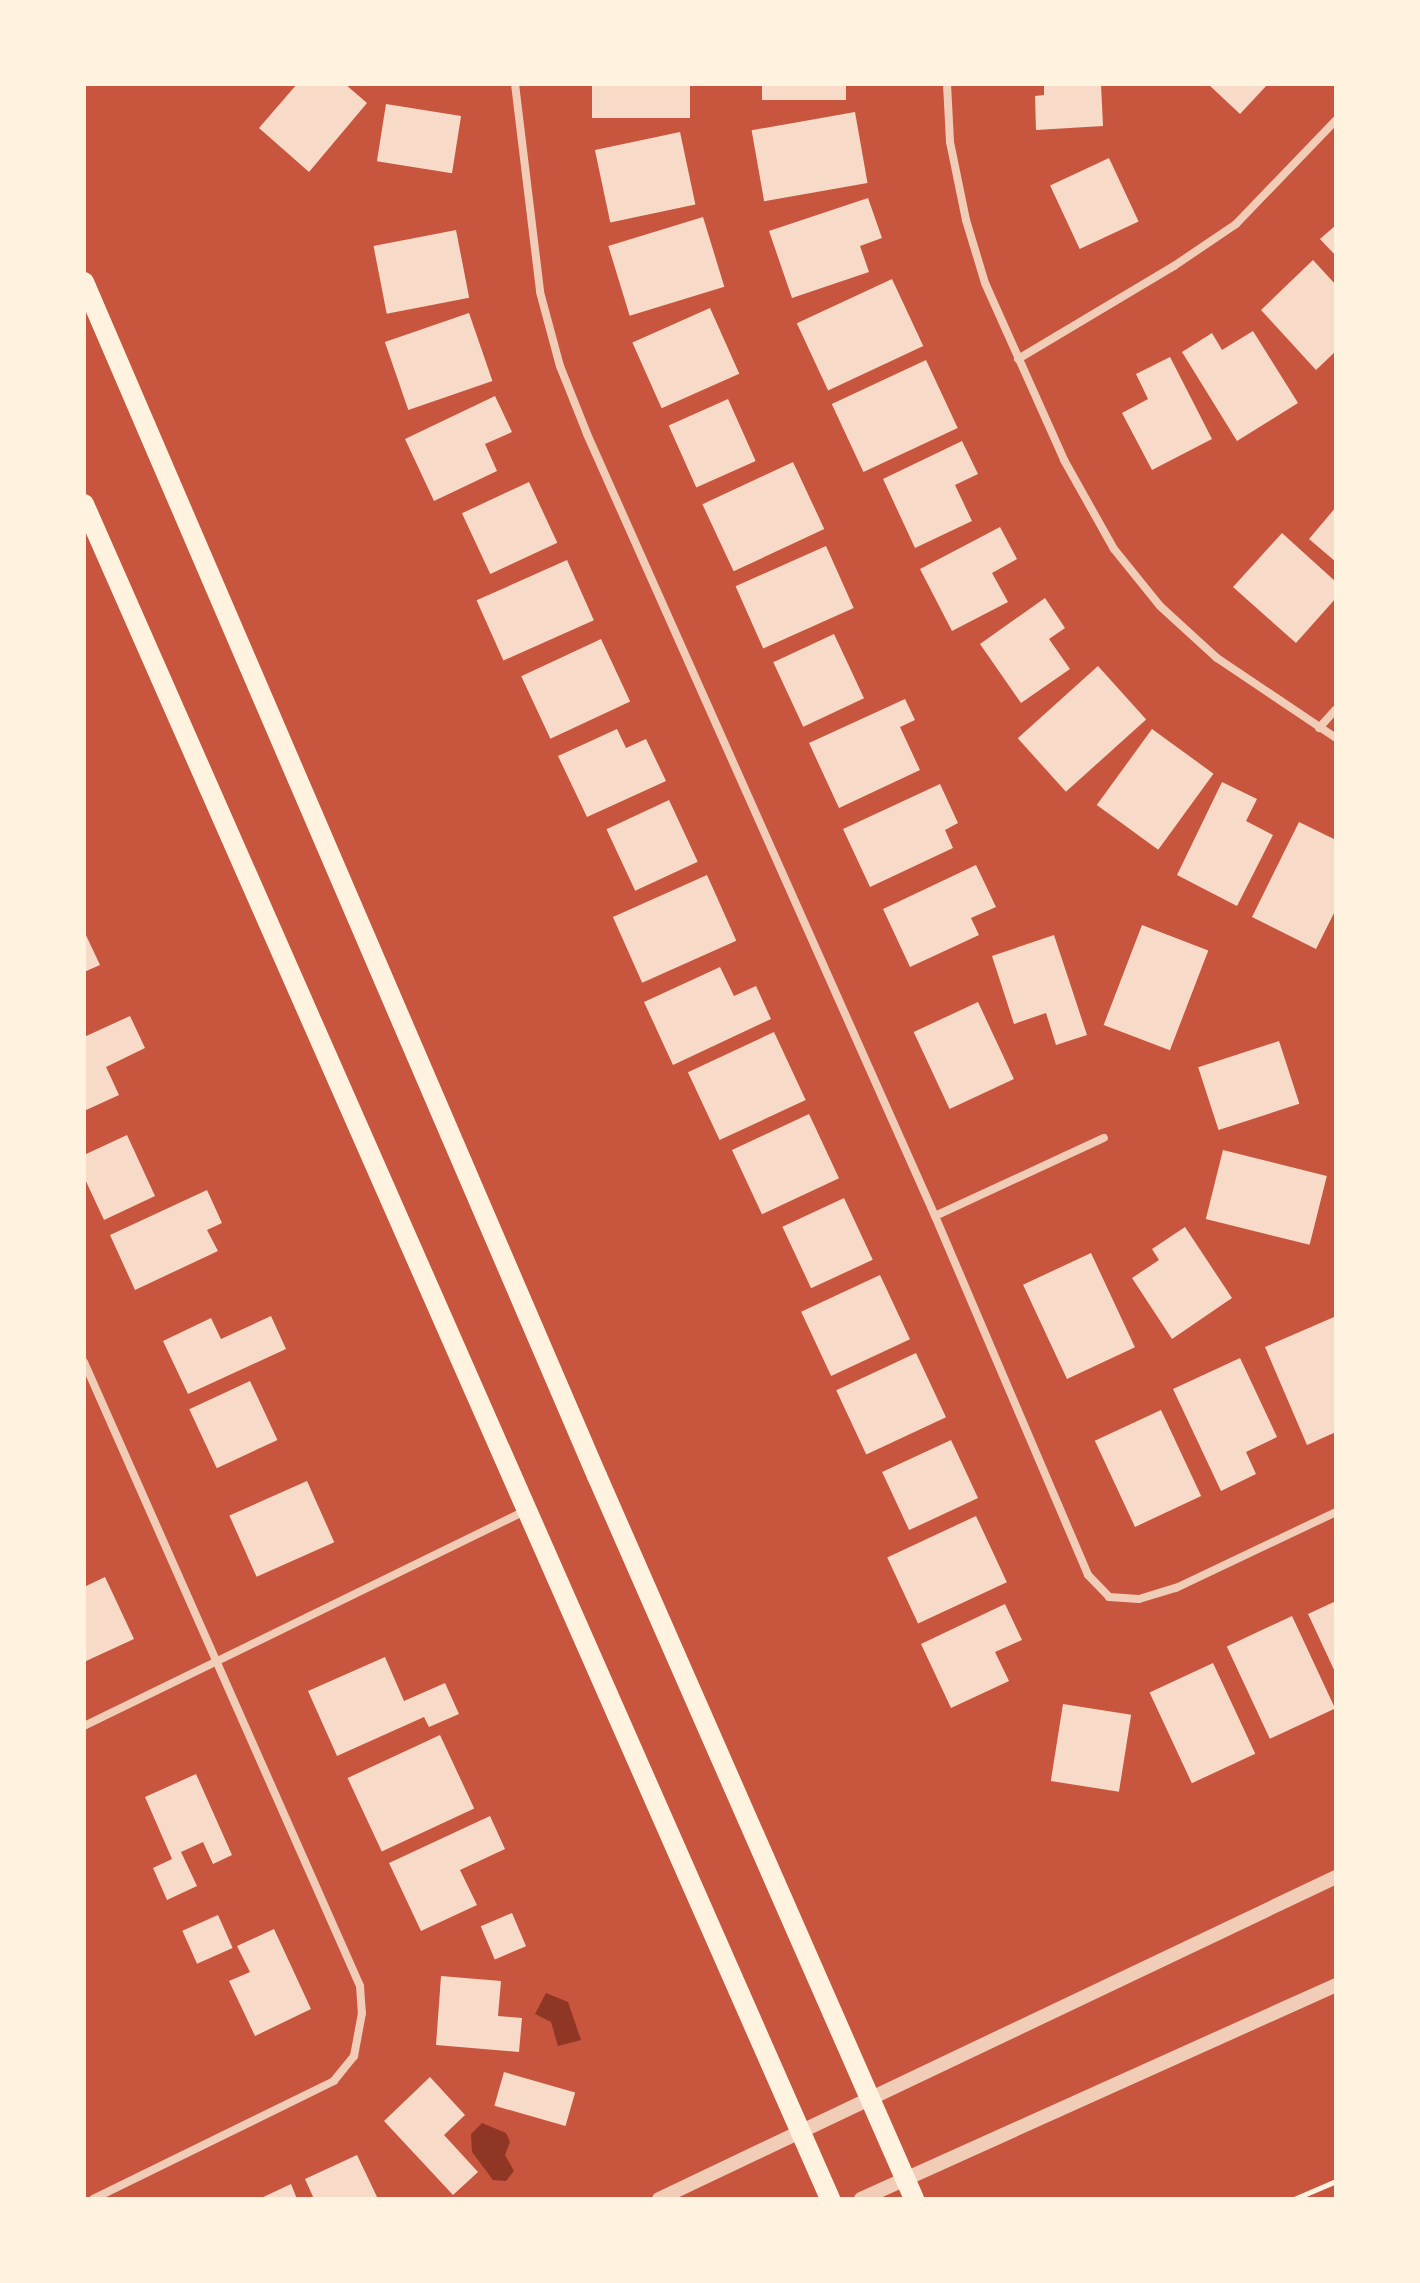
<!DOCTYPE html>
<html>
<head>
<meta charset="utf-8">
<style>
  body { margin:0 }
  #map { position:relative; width:1420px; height:2283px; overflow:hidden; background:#c8553d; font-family:Jost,sans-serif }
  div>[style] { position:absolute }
  .water>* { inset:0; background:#8f3625 }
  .building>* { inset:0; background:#f7dbc8; transform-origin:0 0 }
  .path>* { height:5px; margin:-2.5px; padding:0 2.5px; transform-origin:2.5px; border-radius:2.5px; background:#fff3e0 }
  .minor>* { height:8px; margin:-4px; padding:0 4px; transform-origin:4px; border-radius:4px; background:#f1ccb7 }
  .tertiary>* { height:14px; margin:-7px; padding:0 7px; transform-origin:7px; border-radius:7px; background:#f1ccb7 }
  .primary>* { height:20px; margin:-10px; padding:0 10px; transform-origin:10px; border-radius:10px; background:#fff3e0 }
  span { translate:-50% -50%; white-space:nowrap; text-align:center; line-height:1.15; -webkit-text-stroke:6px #fff3e0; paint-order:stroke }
  .frame { position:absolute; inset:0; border:86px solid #fff3e0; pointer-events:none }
</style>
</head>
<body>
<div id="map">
  <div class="water">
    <div style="clip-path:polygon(546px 1993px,568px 2002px,581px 2040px,558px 2046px,551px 2022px,535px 2014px)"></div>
    <div style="clip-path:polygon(482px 2123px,506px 2133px,510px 2142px,505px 2155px,514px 2171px,506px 2181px,493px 2180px,472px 2152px,471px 2134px)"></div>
  </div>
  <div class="building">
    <div style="clip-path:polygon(297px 84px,345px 84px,367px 103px,309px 172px,259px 128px)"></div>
    <div style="left:592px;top:84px;width:98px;height:34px"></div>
    <div style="left:762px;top:84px;width:84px;height:16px"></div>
    <div style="clip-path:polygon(1044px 84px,1101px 84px,1103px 126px,1036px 130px,1035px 96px,1044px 95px)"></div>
    <div style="clip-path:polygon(1208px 84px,1268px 84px,1240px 114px)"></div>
    <div style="left:386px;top:104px;width:76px;height:58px;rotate:9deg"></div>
    <div style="left:855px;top:112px;width:72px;height:105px;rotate:80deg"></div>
    <div style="left:680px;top:132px;width:74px;height:87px;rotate:78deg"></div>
    <div style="left:1109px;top:158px;width:70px;height:65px;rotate:65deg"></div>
    <div style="clip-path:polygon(868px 198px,882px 238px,860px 246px,869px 272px,792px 298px,769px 231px)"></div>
    <div style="left:703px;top:217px;width:73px;height:99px;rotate:73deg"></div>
    <div style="clip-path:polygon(1336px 225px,1336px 256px,1320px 239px)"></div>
    <div style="left:456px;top:230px;width:69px;height:84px;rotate:79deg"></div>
    <div style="clip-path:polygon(1313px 260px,1336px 285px,1336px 351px,1316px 370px,1261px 310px)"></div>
    <div style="left:892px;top:279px;width:74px;height:105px;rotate:65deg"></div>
    <div style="left:710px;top:308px;width:72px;height:85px;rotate:66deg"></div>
    <div style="left:469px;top:313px;width:72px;height:89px;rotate:71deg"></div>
    <div style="clip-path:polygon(1253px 331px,1298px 403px,1237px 441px,1182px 352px,1212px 333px,1222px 350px)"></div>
    <div style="clip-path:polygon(1170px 357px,1212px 439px,1152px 470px,1122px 413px,1148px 399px,1136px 374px)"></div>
    <div style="left:926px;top:360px;width:75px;height:104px;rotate:65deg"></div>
    <div style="clip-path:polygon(495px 396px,512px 432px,485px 444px,497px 471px,434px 501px,405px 439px)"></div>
    <div style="left:728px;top:399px;width:68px;height:65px;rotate:66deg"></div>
    <div style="clip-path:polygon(962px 441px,978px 474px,955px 485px,972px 521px,915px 548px,883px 479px)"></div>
    <div style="left:793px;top:462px;width:74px;height:100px;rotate:65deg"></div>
    <div style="left:529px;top:482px;width:67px;height:74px;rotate:65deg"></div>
    <div style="clip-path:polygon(1336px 507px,1336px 562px,1309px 539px)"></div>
    <div style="clip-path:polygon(1000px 527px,1017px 559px,992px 573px,1008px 602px,952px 631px,920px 569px)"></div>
    <div style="clip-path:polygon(1282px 533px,1336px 582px,1336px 598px,1296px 643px,1233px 587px)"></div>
    <div style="left:826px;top:546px;width:68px;height:99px;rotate:66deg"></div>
    <div style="left:567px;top:560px;width:66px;height:99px;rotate:66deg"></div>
    <div style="clip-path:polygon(1045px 598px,1065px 628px,1049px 639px,1070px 669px,1021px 703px,980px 644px)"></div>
    <div style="left:834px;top:634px;width:71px;height:67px;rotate:65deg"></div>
    <div style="left:601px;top:639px;width:69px;height:88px;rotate:65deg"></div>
    <div style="left:1098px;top:666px;width:72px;height:108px;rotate:48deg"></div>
    <div style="clip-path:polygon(905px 699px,915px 720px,900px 727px,920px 770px,839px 808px,809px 743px)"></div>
    <div style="clip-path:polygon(617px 729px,626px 748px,646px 739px,666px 781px,587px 817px,558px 756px)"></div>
    <div style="left:1152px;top:729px;width:76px;height:94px;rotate:36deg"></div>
    <div style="clip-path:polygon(1222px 782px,1257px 799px,1246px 821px,1273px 835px,1237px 906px,1177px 875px)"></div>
    <div style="clip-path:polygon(940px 784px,958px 823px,945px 830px,953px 848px,870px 887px,843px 829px)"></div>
    <div style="left:669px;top:800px;width:68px;height:69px;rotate:65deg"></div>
    <div style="clip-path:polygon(1299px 822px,1336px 840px,1336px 909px,1316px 949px,1252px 917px)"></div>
    <div style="clip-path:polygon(976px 865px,996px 907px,971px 918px,979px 935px,910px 967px,883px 909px)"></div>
    <div style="left:707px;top:875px;width:72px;height:103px;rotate:66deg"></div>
    <div style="left:1142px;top:925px;width:71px;height:107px;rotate:21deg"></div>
    <div style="clip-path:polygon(84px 931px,100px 965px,84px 972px)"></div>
    <div style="clip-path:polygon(1054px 935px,1087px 1035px,1056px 1045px,1046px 1013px,1014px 1024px,992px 956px)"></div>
    <div style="clip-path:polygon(720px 967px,734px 996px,756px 986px,771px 1019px,673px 1065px,644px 1002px)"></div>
    <div style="left:978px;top:1002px;width:85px;height:71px;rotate:65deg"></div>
    <div style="clip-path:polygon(130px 1016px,145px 1048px,106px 1067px,119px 1095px,84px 1111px,84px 1037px)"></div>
    <div style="left:774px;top:1032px;width:75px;height:95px;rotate:65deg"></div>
    <div style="left:1279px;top:1041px;width:66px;height:85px;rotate:72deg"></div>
    <div style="left:809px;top:1114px;width:71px;height:85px;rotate:65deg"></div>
    <div style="clip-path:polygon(127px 1135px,155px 1196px,104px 1220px,84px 1177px,84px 1155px)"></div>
    <div style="left:1223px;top:1150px;width:107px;height:71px;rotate:14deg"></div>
    <div style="clip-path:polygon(207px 1190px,222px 1223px,207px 1230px,218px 1251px,135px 1290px,110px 1235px)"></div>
    <div style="left:844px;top:1198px;width:68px;height:68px;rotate:65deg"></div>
    <div style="clip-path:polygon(1185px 1227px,1232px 1298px,1172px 1339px,1132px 1278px,1159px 1260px,1152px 1249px)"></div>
    <div style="left:1091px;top:1253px;width:104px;height:75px;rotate:65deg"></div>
    <div style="left:880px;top:1275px;width:71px;height:87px;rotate:65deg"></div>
    <div style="clip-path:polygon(271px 1316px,286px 1349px,188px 1394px,163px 1341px,211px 1318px,221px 1339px)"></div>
    <div style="clip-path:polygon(1334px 1317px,1336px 1432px,1307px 1445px,1265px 1347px)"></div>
    <div style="left:916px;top:1353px;width:71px;height:88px;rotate:65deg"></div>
    <div style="clip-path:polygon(1240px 1358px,1277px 1437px,1246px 1452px,1256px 1474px,1221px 1491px,1173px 1389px)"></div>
    <div style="left:250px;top:1381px;width:65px;height:67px;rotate:65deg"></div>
    <div style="left:1161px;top:1410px;width:95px;height:73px;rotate:65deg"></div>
    <div style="left:951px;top:1440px;width:64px;height:76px;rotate:65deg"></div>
    <div style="left:307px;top:1481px;width:67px;height:85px;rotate:66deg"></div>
    <div style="left:976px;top:1516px;width:73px;height:98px;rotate:65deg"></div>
    <div style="clip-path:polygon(105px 1577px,134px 1639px,84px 1662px,84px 1587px)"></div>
    <div style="clip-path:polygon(1336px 1601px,1336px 1674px,1308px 1614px)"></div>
    <div style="clip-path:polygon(1005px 1604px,1022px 1640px,995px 1652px,1009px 1681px,951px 1708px,921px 1644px)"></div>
    <div style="left:1292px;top:1616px;width:102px;height:72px;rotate:65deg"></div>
    <div style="clip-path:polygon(385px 1657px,404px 1701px,445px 1683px,459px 1714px,429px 1727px,424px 1717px,337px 1756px,308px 1691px)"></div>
    <div style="left:1213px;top:1663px;width:100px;height:70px;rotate:65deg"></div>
    <div style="left:1063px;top:1704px;width:69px;height:78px;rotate:9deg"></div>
    <div style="left:440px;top:1735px;width:81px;height:102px;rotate:65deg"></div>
    <div style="clip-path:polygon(196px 1774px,232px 1855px,213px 1864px,203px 1842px,181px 1852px,197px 1886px,167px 1900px,153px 1868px,172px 1859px,145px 1797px)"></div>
    <div style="clip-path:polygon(490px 1816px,505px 1849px,460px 1870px,477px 1905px,421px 1931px,389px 1863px)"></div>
    <div style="left:512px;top:1913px;width:36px;height:34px;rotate:67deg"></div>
    <div style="left:218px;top:1915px;width:36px;height:39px;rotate:66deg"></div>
    <div style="clip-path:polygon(274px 1929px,311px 2009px,255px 2036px,229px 1981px,250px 1972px,237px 1946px)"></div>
    <div style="clip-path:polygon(441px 1976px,501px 1981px,498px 2016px,522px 2018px,519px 2052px,436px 2045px)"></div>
    <div style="left:504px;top:2072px;width:74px;height:35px;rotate:16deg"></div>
    <div style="clip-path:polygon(430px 2077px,465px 2115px,444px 2135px,478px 2172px,453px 2195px,384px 2121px)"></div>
    <div style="clip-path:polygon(357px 2155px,378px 2199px,314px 2199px,305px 2179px)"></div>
    <div style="clip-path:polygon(291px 2184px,297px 2199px,259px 2199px)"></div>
  </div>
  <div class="path">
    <div style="left:1294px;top:2199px;width:46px;rotate:-23.2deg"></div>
  </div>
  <div class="minor">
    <div style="left:515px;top:84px;width:209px;rotate:83.1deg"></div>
    <div style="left:540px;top:292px;width:77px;rotate:74.9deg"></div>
    <div style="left:560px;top:366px;width:73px;rotate:68.3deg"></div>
    <div style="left:587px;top:434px;width:856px;rotate:66.01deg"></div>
    <div style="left:935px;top:1216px;width:390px;rotate:66.9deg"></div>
    <div style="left:1088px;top:1575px;width:30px;rotate:46deg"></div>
    <div style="left:1109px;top:1597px;width:30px;rotate:4deg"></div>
    <div style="left:1139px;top:1599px;width:39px;rotate:-17deg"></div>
    <div style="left:1176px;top:1588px;width:177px;rotate:-25.4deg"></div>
    <div style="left:947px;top:84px;width:58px;rotate:87deg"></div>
    <div style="left:950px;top:142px;width:80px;rotate:78.4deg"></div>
    <div style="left:966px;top:220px;width:66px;rotate:73.2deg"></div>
    <div style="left:985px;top:283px;width:194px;rotate:65.9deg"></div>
    <div style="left:1064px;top:460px;width:102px;rotate:60.7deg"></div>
    <div style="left:1114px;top:549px;width:73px;rotate:51.1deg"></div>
    <div style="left:1160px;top:606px;width:77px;rotate:42.4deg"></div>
    <div style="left:1217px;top:658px;width:143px;rotate:33.9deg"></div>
    <div style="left:1018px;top:359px;width:182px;rotate:-30.8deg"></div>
    <div style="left:1174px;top:266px;width:75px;rotate:-34.1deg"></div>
    <div style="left:1236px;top:224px;width:144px;rotate:-46.1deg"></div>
    <div style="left:1319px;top:728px;width:25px;rotate:-48deg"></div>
    <div style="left:935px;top:1216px;width:186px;rotate:-24.8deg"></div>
    <div style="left:84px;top:1362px;width:682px;rotate:66.14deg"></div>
    <div style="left:360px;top:1986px;width:27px;rotate:86deg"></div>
    <div style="left:362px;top:2013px;width:44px;rotate:100.5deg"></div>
    <div style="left:354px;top:2056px;width:32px;rotate:129deg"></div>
    <div style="left:334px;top:2081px;width:268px;rotate:153.9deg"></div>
    <div style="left:84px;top:1726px;width:491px;rotate:-26deg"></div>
  </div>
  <div class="tertiary">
    <div style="left:659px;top:2199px;width:750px;rotate:-25.44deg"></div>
    <div style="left:861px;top:2199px;width:521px;rotate:-24.25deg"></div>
  </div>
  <div class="primary">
    <div style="left:84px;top:282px;width:1300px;rotate:66.75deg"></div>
    <div style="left:597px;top:1476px;width:789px;rotate:66.32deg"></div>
    <div style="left:84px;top:504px;width:1852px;rotate:66.24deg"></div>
  </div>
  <div class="frame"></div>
</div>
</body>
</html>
